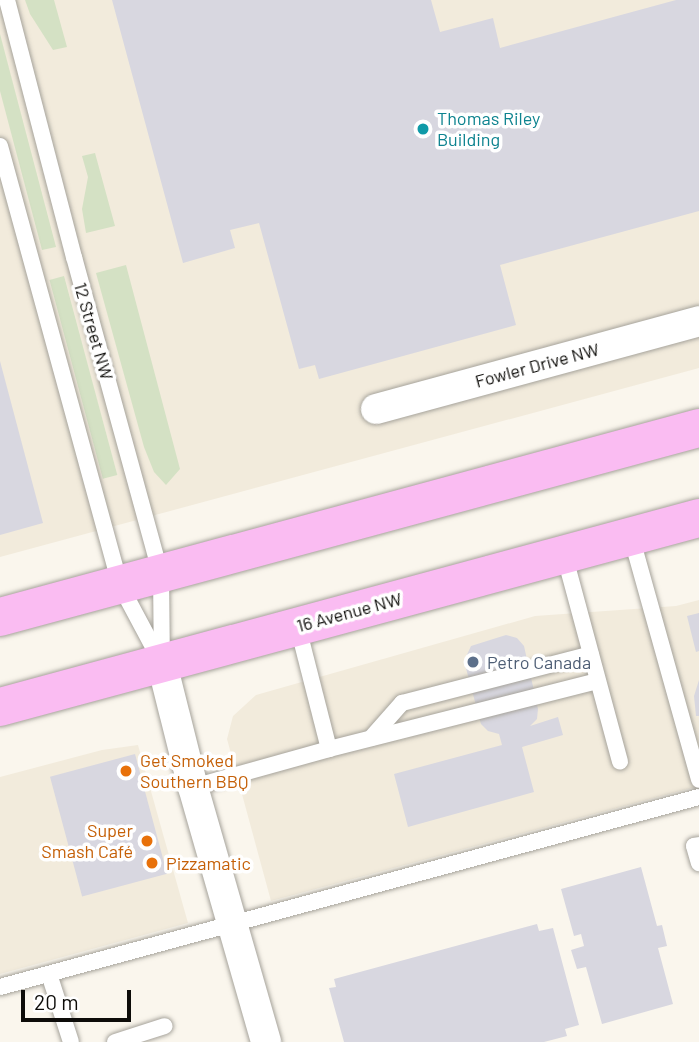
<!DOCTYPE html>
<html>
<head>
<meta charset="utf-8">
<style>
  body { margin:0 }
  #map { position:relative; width:699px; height:1042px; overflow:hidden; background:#faf6ed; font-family:Barlow,sans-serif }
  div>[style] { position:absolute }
  .built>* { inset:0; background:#f2ebdc }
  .green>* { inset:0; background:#d4e1c4; transform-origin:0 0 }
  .building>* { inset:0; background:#d8d7e0; transform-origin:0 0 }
  .roads { filter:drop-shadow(0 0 2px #a6a39b) drop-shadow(0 0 2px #a6a39b) }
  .service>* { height:16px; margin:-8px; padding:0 8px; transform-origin:8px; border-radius:8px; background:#fff }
  .minor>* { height:30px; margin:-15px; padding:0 15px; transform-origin:15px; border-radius:15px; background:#fff }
  .trunk>* { height:38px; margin:-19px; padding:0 19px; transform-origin:19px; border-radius:19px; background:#fabcf2 }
  .dots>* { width:19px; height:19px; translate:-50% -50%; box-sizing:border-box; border:4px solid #fff; border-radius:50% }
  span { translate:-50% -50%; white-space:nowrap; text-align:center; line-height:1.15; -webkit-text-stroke:7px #fff; paint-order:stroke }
  .culture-label { font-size:18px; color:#0d838f }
  .left { translate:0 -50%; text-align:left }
  .street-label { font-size:18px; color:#0d0c09 }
  .service-label { font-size:18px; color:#4e5e75 }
  .food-label { font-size:18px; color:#c56008 }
  .right { translate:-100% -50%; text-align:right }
  .scale { position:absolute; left:21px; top:990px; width:110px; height:32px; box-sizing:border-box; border:4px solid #0d0c09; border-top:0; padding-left:9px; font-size:21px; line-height:24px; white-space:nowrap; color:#0d0c09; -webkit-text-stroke:5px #fff; paint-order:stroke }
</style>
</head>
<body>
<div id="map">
  <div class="built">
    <div style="clip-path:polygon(0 0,699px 0,699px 368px,0 557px)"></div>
    <div style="clip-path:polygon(699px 600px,699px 786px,271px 901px,227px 739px,233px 716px,256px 695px,535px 616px,676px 606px)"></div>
    <div style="clip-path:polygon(138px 745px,188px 923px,0 974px,0 777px,102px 750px)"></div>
  </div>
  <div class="green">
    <div style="clip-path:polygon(25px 0,54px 0,67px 47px,53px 50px,30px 14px)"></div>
    <div style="clip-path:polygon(0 34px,56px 247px,42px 250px,0 91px)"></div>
    <div style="clip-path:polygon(95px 153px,115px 226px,86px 233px,82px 209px,88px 177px,82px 156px)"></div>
    <div style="clip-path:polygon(126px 265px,180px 469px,166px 485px,154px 472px,144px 447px,96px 273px)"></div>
    <div style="left:64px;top:276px;width:206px;height:15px;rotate:75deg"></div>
  </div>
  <div class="building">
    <div style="clip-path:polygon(112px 0,431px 0,440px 32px,493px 18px,500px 48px,676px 0,699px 0,699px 211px,500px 265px,516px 325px,319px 379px,315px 365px,299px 369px,259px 223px,230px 230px,235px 248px,183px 263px)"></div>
    <div style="clip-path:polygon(0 361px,43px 523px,0 535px)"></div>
    <div style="clip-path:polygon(699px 613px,699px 651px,696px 652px,687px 616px)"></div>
    <div style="clip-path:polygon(506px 635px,517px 638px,524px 646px,538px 709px,537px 719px,530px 726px,558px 717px,563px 735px,522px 747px,534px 792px,408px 827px,394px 774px,502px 745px,499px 734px,488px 731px,481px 724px,464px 661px,471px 646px)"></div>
    <div style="clip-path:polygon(699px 680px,699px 716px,696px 716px,694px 696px)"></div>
    <div style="left:135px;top:754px;width:124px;height:88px;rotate:75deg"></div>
    <div style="clip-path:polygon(641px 867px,657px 926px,662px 925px,667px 946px,658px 948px,673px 1004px,602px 1024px,586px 967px,577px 969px,571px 950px,584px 946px,581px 934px,574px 936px,561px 889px)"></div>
    <div style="clip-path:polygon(537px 924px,539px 931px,553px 928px,579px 1025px,565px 1029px,567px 1036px,544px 1042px,344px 1042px,329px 988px,336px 987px,334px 979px)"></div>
  </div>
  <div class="roads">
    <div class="service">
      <div style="left:7px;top:0;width:266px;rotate:75.4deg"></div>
      <div style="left:74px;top:257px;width:329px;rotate:74.7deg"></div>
      <div style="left:161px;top:574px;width:90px;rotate:89.4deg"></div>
      <div style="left:0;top:146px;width:455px;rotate:74.7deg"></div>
      <div style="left:120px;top:585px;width:85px;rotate:61.9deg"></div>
      <div style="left:631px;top:536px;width:253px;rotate:74.4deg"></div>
      <div style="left:564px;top:554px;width:215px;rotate:74.9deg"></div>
      <div style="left:371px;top:738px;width:47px;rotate:-48.5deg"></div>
      <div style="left:402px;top:703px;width:195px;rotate:-14.5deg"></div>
      <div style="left:329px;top:749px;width:277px;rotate:-14.2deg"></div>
      <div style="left:193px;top:787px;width:141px;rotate:-15.6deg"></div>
      <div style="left:329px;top:749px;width:126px;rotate:-104.3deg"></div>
      <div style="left:699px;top:845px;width:5px;rotate:169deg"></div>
      <div style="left:694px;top:846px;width:18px;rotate:74deg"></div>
      <div style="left:49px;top:974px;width:71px;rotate:72.1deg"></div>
      <div style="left:0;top:987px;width:724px;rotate:-15.21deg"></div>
      <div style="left:115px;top:1042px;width:52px;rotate:-17.7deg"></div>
    </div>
    <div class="minor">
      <div style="left:376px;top:409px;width:335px;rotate:-15.2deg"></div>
      <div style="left:162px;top:664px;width:127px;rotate:75.9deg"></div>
      <div style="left:193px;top:787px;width:265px;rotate:74deg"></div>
    </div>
    <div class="trunk">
      <div style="left:0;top:617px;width:724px;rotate:-15.13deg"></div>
      <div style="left:0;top:707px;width:724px;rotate:-15.13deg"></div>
    </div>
  </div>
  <div class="dots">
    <div style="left:423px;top:129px;background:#0f9aa8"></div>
    <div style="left:473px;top:662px;background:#5c6f8a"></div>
    <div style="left:126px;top:771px;background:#e8710a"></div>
    <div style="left:147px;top:841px;background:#e8710a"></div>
    <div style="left:152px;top:863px;background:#e8710a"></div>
  </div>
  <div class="culture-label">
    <span class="left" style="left:437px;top:129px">Thomas Riley<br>Building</span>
  </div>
  <div class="street-label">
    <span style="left:94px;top:331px;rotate:74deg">12 Street NW</span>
    <span style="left:537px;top:365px;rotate:-15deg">Fowler Drive NW</span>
    <span style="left:349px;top:612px;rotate:-15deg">16 Avenue NW</span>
  </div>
  <div class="service-label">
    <span class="left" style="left:487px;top:662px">Petro Canada</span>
  </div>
  <div class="food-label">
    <span class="left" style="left:140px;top:771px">Get Smoked<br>Southern BBQ</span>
    <span class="right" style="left:133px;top:841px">Super<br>Smash Café</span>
    <span class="left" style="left:166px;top:863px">Pizzamatic</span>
  </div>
  <div class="scale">20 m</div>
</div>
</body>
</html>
